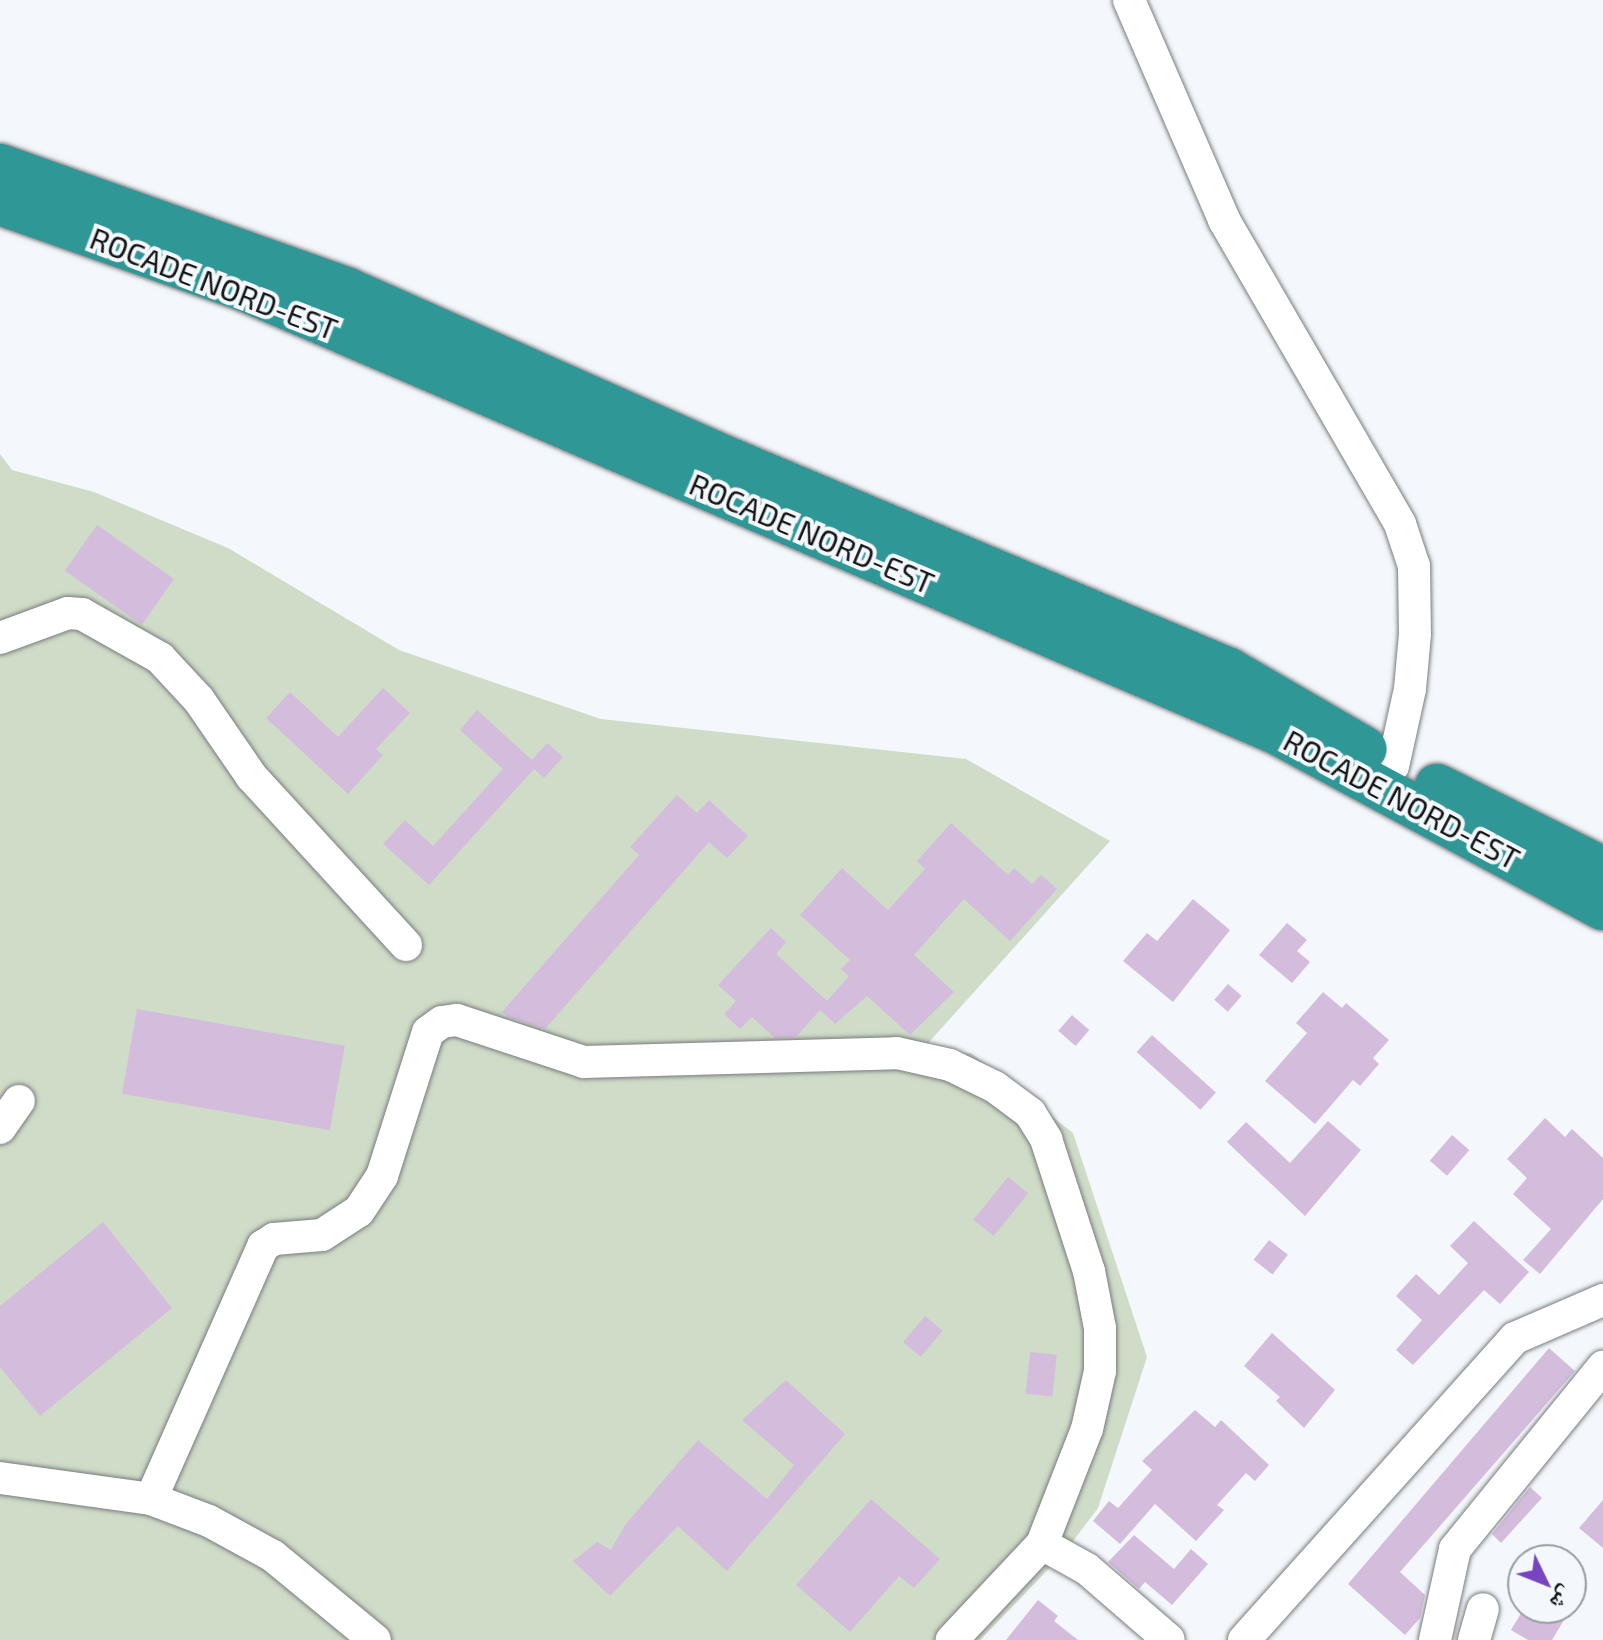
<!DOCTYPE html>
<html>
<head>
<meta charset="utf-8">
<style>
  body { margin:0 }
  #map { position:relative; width:1603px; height:1640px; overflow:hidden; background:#f4f8fc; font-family:"Exo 2","Noto Naskh Arabic",sans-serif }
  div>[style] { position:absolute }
  .green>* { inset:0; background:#cfdcc8 }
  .building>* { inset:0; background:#d4bddc; transform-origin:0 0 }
  .roads { filter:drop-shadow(0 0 2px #797c7f) drop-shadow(0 0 2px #797c7f) }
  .minor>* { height:32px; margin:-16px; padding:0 16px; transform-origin:16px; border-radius:16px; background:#fff }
  .highway>* { height:44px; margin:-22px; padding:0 22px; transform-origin:22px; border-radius:22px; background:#2f9897 }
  span { translate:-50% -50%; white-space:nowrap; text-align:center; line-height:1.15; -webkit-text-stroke:8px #f4f8fc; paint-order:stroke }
  .street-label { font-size:30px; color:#121415 }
  .north { position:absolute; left:1507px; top:1544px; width:80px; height:80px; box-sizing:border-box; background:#f4f8fc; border:2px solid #9a9da0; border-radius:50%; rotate:133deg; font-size:22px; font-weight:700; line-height:32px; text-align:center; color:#121415 }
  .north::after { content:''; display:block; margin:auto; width:28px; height:36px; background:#7745bd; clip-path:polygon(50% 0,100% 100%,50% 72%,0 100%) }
</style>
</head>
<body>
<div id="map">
  <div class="green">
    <div style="clip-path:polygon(0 454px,12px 470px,94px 492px,228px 548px,399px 650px,601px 719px,966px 759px,1110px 841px,921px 1051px,971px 1053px,1073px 1133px,1147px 1357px,1098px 1508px,1064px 1553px,980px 1640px,0 1640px)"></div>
  </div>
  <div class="building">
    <div style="left:97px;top:525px;width:94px;height:56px;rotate:35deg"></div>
    <div style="clip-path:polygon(383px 688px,410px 713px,376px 749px,383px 755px,348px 794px,266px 718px,290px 692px,338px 737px)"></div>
    <div style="clip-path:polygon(477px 710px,532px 760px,547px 743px,563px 757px,544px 778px,534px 769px,429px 885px,383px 844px,405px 820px,433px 846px,503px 769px,460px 730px)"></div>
    <div style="clip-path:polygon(677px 795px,697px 813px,709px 800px,748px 836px,727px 858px,709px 842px,545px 1029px,508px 1017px,502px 1012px,639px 855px,630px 847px)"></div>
    <div style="clip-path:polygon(951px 823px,1008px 875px,1014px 868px,1032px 884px,1041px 875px,1057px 889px,1010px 941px,964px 899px,914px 955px,954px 992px,910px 1035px,867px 996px,835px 1024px,820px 1010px,796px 1037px,775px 1038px,752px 1017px,740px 1029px,724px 1014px,736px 1001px,718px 985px,771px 928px,786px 942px,776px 954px,827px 1001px,849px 976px,841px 969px,850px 960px,800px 915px,842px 868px,888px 910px,925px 869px,917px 861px)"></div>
    <div style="clip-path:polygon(1193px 899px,1230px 930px,1173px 1002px,1123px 961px,1147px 933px,1157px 941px)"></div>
    <div style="clip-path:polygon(1287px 923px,1307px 940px,1297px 951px,1310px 962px,1292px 983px,1259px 955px)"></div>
    <div style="left:1228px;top:984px;width:18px;height:21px;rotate:41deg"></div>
    <div style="clip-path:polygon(1323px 992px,1342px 1008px,1346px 1003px,1389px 1040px,1373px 1058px,1379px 1064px,1360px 1086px,1353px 1080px,1315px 1124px,1265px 1081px,1307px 1033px,1296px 1023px)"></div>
    <div style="left:137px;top:1009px;width:211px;height:86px;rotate:10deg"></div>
    <div style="left:1072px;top:1015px;width:23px;height:21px;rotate:41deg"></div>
    <div style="left:1152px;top:1035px;width:86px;height:23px;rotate:42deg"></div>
    <div style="clip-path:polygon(1545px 1118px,1565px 1137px,1572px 1129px,1603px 1158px,1603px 1199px,1540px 1274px,1523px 1260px,1551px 1229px,1513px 1194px,1527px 1178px,1507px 1159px)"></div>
    <div style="clip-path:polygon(1328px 1121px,1361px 1150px,1305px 1216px,1227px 1142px,1246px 1122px,1290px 1163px)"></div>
    <div style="left:1452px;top:1135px;width:23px;height:34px;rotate:41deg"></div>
    <div style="left:1008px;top:1177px;width:26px;height:55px;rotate:39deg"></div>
    <div style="clip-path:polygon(1474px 1221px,1529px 1272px,1500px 1304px,1484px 1290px,1413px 1365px,1396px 1350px,1422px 1320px,1396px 1296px,1416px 1274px,1439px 1295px,1468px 1263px,1450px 1246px)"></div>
    <div style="clip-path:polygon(103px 1222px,172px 1308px,40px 1416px,0 1367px,0 1306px)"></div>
    <div style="left:1269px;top:1240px;width:24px;height:25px;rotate:38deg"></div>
    <div style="left:925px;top:1316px;width:23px;height:34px;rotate:40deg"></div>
    <div style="clip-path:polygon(1272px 1333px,1335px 1390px,1304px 1428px,1276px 1401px,1280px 1397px,1244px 1366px)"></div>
    <div style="clip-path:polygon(1549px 1348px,1575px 1371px,1400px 1572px,1425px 1595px,1420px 1618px,1405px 1635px,1348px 1584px)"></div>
    <div style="left:1030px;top:1352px;width:27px;height:42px;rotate:6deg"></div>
    <div style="clip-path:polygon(786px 1380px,845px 1434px,727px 1571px,678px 1526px,610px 1596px,573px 1561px,597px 1542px,611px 1550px,625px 1525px,698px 1440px,767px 1499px,794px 1465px,742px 1420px)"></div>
    <div style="clip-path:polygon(1195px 1410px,1215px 1427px,1221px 1420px,1269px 1465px,1255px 1481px,1246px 1473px,1217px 1505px,1224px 1510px,1196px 1541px,1155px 1504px,1120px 1544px,1093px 1521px,1109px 1501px,1118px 1508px,1152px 1470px,1142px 1461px)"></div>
    <div style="clip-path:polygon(1530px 1487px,1542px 1498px,1501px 1543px,1492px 1534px)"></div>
    <div style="clip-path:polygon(871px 1499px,940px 1559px,914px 1588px,899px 1576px,850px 1632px,796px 1585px)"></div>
    <div style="clip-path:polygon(1603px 1500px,1603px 1548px,1579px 1528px)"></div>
    <div style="clip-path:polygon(1134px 1535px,1174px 1569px,1191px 1549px,1208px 1564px,1172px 1605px,1145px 1582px,1139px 1589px,1108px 1562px)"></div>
    <div style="clip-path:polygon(1038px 1600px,1058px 1616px,1054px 1621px,1078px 1640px,1006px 1640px)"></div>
    <div style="clip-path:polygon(1524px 1608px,1571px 1608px,1552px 1640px,1528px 1640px,1511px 1630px)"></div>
  </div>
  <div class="roads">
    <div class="minor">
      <div style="left:1129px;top:0;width:240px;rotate:66.6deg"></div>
      <div style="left:1224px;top:220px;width:351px;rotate:59.9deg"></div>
      <div style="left:1400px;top:524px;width:44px;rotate:71.6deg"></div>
      <div style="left:1414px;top:566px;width:68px;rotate:89.2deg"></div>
      <div style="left:1415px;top:634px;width:55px;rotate:95.2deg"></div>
      <div style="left:1410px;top:689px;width:79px;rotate:102.4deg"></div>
      <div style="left:0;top:638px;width:72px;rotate:-20.2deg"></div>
      <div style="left:68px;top:613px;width:14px;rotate:4deg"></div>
      <div style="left:82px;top:614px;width:90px;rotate:29.4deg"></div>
      <div style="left:160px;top:658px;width:57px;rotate:47.1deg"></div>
      <div style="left:199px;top:700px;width:93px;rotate:55.5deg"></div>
      <div style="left:252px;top:777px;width:228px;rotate:47.5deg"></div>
      <div style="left:0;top:1128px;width:33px;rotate:-55deg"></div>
      <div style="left:0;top:1478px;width:152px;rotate:7.9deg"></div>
      <div style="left:151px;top:1499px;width:62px;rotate:20.8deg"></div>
      <div style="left:209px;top:1521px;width:73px;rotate:28.7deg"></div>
      <div style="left:273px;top:1556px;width:132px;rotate:39.5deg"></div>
      <div style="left:151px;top:1499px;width:277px;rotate:-66.1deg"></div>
      <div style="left:263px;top:1246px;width:13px;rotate:-32deg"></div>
      <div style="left:274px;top:1239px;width:48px;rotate:-4.8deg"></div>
      <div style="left:322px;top:1235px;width:44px;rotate:-33deg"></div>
      <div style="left:359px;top:1211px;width:42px;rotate:-56.7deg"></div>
      <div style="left:382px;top:1176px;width:151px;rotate:-72.3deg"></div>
      <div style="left:428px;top:1032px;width:17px;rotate:-36deg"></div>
      <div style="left:442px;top:1022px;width:15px;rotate:-8deg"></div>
      <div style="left:457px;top:1020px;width:134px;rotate:18.3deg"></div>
      <div style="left:584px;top:1062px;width:313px;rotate:-1.6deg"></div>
      <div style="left:897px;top:1053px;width:54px;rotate:12.8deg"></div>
      <div style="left:950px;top:1065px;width:50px;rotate:26.1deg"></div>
      <div style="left:995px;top:1087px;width:44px;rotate:36.6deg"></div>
      <div style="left:1030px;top:1113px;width:31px;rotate:58deg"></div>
      <div style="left:1046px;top:1139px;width:139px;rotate:72deg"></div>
      <div style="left:1089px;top:1271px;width:58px;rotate:79.1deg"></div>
      <div style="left:1100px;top:1328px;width:43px;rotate:90deg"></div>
      <div style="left:1100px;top:1371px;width:59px;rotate:102.6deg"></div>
      <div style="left:1087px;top:1429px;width:123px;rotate:111.4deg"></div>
      <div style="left:1042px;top:1544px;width:132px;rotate:133.2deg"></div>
      <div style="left:1042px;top:1544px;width:51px;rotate:29.1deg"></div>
      <div style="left:1087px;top:1569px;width:108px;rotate:40.9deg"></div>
      <div style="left:1244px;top:1640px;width:406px;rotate:-48.1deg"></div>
      <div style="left:1515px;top:1338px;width:96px;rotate:-23.4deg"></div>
      <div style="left:1435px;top:1640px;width:93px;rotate:-77.6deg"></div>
      <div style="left:1455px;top:1549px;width:235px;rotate:-50.9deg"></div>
      <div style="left:1474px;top:1640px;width:32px;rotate:-74deg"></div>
    </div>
    <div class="highway">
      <div style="left:0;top:166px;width:369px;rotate:19.6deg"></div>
      <div style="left:348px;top:290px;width:416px;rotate:24deg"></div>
      <div style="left:728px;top:459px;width:544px;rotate:22.84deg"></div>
      <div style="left:1229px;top:670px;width:157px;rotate:30.2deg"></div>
      <div style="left:0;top:203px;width:259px;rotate:19.4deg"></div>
      <div style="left:244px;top:289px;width:1123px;rotate:23.23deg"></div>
      <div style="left:1276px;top:732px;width:371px;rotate:28.3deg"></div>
      <div style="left:1437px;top:786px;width:186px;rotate:26.6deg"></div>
    </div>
  </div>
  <div class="street-label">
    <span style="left:214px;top:283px;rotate:21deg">ROCADE NORD-EST</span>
    <span style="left:812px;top:533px;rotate:23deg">ROCADE NORD-EST</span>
    <span style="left:1402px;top:799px;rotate:28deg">ROCADE NORD-EST</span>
  </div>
  <div class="north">ش</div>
</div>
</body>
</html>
